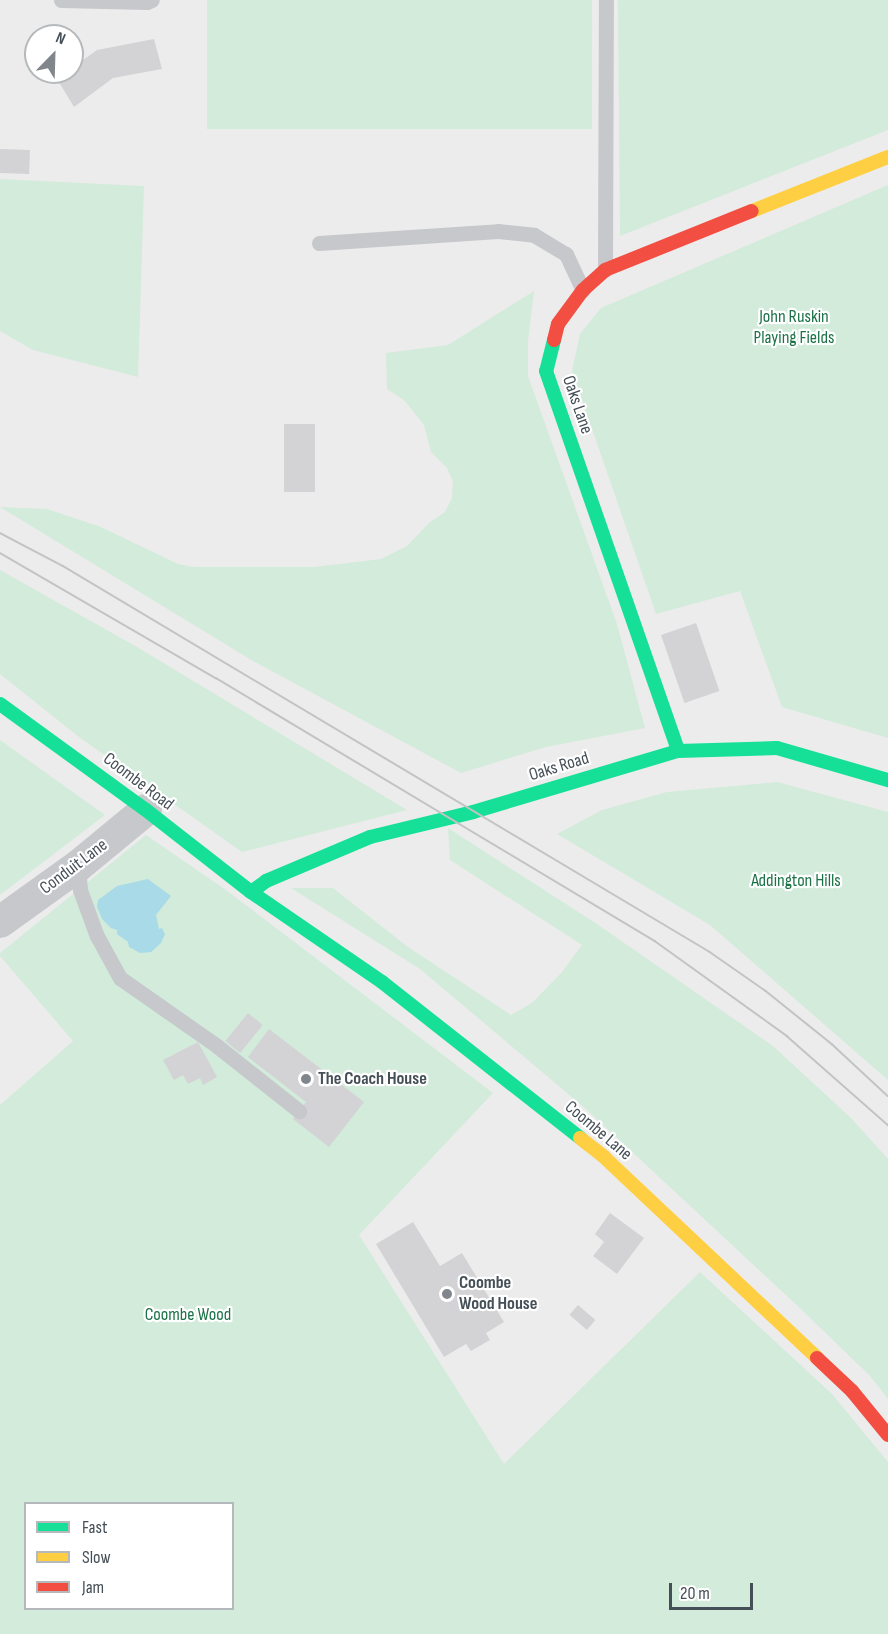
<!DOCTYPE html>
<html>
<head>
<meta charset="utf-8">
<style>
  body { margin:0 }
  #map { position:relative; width:888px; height:1634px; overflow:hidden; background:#edecec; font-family:"Sofia Sans Condensed",sans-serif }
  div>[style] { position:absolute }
  .green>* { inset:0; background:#d2ebdb; transform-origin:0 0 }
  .water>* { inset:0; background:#a8dae7 }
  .building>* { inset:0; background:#d3d3d5; transform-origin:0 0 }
  .lane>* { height:15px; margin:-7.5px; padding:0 7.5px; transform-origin:7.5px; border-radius:7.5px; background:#c6c8cb }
  .street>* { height:32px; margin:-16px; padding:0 16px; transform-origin:16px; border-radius:16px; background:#c6c8cb }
  .fast>* { height:14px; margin:-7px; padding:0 7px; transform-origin:7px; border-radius:7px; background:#16e098 }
  .slow>* { height:14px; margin:-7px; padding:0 7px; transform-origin:7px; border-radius:7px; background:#ffcf43 }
  .jam>* { height:14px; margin:-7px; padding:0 7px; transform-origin:7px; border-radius:7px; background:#f24e42 }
  .tram>* { height:1.5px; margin:-0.75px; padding:0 0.75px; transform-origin:0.75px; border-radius:0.75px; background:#c1c3c5 }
  .dots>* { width:16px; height:16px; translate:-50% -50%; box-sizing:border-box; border:3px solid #fff; border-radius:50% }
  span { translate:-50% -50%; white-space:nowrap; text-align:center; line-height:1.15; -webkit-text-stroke:4.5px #fff; paint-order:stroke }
  .park-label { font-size:18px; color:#1c7247 }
  .street-label { font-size:18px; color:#454f57 }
  .poi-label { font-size:18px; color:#454f57; font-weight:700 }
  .left { translate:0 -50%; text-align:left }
  .legend { position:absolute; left:24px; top:1502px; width:210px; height:108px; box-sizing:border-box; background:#fff; border:2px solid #b5b9bc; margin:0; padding:8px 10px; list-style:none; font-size:18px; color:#454f57 }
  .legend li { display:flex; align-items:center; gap:12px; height:30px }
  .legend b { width:30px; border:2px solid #b5b9bc }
  .north { position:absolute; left:24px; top:24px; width:60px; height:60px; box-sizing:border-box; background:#fff; border:2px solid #b5b9bc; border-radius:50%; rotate:23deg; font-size:16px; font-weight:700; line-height:24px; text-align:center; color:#454f57 }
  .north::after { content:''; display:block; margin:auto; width:21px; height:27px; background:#80868b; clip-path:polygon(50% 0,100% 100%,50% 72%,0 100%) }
  .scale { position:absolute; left:669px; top:1583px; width:84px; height:27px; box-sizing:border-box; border:3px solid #454f57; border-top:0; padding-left:8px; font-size:18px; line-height:21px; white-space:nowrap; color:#454f57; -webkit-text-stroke:4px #fff; paint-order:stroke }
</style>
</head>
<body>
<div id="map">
  <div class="green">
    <div style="left:207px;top:0;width:385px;height:129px"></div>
    <div style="clip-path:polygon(618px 0,888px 0,888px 130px,620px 236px)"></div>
    <div style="clip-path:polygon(0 179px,144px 186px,138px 377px,33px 350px,0 331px)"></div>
    <div style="clip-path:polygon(888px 185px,888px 738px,782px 707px,740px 591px,656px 614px,572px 371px,580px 334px,601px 308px)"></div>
    <div style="clip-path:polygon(534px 291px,528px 341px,528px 376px,617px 624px,645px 728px,546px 747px,461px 773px,253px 661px,0 507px,47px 509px,101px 527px,178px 564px,193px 567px,314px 567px,381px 559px,407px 546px,429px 523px,445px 512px,452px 498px,453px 481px,447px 468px,431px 452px,424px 425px,404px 400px,387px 389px,386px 353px,448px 345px)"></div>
    <div style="clip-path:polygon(0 570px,137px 647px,407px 810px,242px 852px,79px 737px,0 674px)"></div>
    <div style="clip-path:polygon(0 740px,105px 815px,0 895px)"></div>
    <div style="clip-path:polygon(777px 782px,888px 812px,888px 1080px,710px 925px,557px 834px,602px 810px,667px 792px)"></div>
    <div style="clip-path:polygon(448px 828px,594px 922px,773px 1046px,851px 1118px,888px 1159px,888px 1399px,870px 1376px,803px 1311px,586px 1109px,420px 969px,291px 888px,333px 888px,408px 947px,511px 1015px,532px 1003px,562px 972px,582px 945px,450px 860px)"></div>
    <div style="clip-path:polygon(evenodd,146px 835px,226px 890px,493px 1093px,359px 1235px,504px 1464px,700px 1272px,832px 1394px,888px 1462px,888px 1634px,0 1634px,0 1105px,73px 1041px,0 956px,0 953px,146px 835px,26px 1504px,232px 1504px,232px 1608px,26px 1608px,26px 1504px)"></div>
  </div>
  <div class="water">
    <div style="clip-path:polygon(148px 879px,171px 896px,156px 915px,159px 929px,162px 928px,165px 934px,161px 943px,151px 952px,140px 953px,129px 947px,128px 942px,117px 934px,117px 930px,111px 928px,102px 919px,97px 907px,98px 900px,117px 886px)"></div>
  </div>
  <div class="building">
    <div style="clip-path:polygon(154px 39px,162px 69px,113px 78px,74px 107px,57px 79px,66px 72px,72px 72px,72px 68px,97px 50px)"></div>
    <div style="left:0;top:149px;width:30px;height:24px;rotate:2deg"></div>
    <div style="left:315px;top:424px;width:68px;height:31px;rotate:90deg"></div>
    <div style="left:696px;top:623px;width:72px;height:37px;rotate:71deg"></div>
    <div style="left:248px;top:1013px;width:19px;height:36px;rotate:39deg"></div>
    <div style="clip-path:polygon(269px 1029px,364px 1102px,329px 1147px,293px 1119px,306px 1102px,248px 1057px)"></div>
    <div style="clip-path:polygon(198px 1042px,217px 1077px,203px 1085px,200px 1078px,188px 1084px,183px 1075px,174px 1080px,163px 1060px)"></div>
    <div style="clip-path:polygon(610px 1213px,644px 1238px,617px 1274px,593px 1256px,604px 1242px,595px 1234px)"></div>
    <div style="clip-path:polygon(413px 1222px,440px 1266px,462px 1253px,504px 1322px,486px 1333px,490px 1340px,471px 1351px,466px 1344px,444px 1357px,376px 1244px)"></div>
    <div style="left:578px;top:1305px;width:23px;height:13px;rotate:41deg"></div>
  </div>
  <div class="lane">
    <div style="left:61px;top:0;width:86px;rotate:1.3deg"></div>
    <div style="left:147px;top:2px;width:5px;rotate:-22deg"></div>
    <div style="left:319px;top:243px;width:179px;rotate:-3.8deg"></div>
    <div style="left:498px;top:231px;width:36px;rotate:6deg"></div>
    <div style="left:534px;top:235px;width:37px;rotate:31deg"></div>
    <div style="left:566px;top:254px;width:40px;rotate:65deg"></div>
    <div style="left:605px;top:270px;width:270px;rotate:-89.8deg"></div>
    <div style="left:78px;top:866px;width:24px;rotate:85deg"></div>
    <div style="left:80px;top:890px;width:20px;rotate:70deg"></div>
    <div style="left:87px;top:909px;width:29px;rotate:70deg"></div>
    <div style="left:97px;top:936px;width:48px;rotate:61.3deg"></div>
    <div style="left:120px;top:978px;width:118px;rotate:35deg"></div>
    <div style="left:217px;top:1046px;width:105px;rotate:38.4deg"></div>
  </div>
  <div class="street">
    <div style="left:0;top:922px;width:96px;rotate:-35.7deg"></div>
    <div style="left:78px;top:866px;width:88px;rotate:-39.5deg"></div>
  </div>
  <div class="fast">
    <div style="left:554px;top:340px;width:32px;rotate:104deg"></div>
    <div style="left:546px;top:371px;width:402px;rotate:70.8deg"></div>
    <div style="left:0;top:704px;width:180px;rotate:36deg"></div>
    <div style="left:146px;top:810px;width:133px;rotate:38deg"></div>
    <div style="left:251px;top:892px;width:159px;rotate:34.5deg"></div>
    <div style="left:382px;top:982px;width:252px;rotate:38.2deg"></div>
    <div style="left:251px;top:892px;width:19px;rotate:-36deg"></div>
    <div style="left:266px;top:881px;width:113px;rotate:-22.9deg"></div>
    <div style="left:370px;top:837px;width:106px;rotate:-13.6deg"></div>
    <div style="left:473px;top:812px;width:214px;rotate:-16.6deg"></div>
    <div style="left:678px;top:751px;width:99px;rotate:-1.7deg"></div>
    <div style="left:777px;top:748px;width:116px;rotate:16.1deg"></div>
  </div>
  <div class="slow">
    <div style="left:752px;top:211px;width:146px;rotate:-21.7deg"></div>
    <div style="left:580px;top:1138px;width:31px;rotate:38deg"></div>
    <div style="left:604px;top:1157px;width:293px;rotate:43.3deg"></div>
  </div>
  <div class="jam">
    <div style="left:554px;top:340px;width:16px;rotate:-76deg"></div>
    <div style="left:558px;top:324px;width:42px;rotate:-53.7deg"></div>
    <div style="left:583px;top:290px;width:30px;rotate:-42deg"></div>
    <div style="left:605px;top:270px;width:158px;rotate:-21.9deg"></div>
    <div style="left:817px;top:1358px;width:48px;rotate:43.3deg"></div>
    <div style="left:852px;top:1391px;width:57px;rotate:50.7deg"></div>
  </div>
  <div class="tram">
    <div style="left:0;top:533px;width:71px;rotate:27.6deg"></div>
    <div style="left:63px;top:566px;width:753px;rotate:30.82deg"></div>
    <div style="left:710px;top:952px;width:68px;rotate:34.9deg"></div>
    <div style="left:766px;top:991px;width:85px;rotate:38.8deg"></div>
    <div style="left:832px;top:1044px;width:76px;rotate:42.9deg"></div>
    <div style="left:0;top:553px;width:250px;rotate:30.1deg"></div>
    <div style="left:216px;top:678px;width:512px;rotate:30.93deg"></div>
    <div style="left:655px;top:941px;width:163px;rotate:35.7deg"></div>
    <div style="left:787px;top:1036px;width:135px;rotate:41.4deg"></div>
  </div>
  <div class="dots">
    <div style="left:306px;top:1079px;background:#80868b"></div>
    <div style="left:447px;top:1294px;background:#80868b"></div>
  </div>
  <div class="park-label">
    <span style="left:794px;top:328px">John Ruskin<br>Playing Fields</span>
    <span style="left:796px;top:881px">Addington Hills</span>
    <span style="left:188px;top:1315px">Coombe Wood</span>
  </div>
  <div class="street-label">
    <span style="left:577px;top:405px;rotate:71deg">Oaks Lane</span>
    <span style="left:559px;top:767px;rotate:-17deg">Oaks Road</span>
    <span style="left:138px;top:782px;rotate:37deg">Coombe Road</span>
    <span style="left:74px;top:867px;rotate:-37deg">Conduit Lane</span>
    <span style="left:598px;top:1131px;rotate:40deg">Coombe Lane</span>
  </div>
  <div class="poi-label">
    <span class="left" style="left:318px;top:1079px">The Coach House</span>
    <span class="left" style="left:459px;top:1294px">Coombe<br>Wood House</span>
  </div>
  <ul class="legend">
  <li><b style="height:8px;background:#16e098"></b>Fast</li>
  <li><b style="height:8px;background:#ffcf43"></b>Slow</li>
  <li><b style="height:8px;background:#f24e42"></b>Jam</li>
  </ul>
  <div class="north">N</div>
  <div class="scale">20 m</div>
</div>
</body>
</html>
